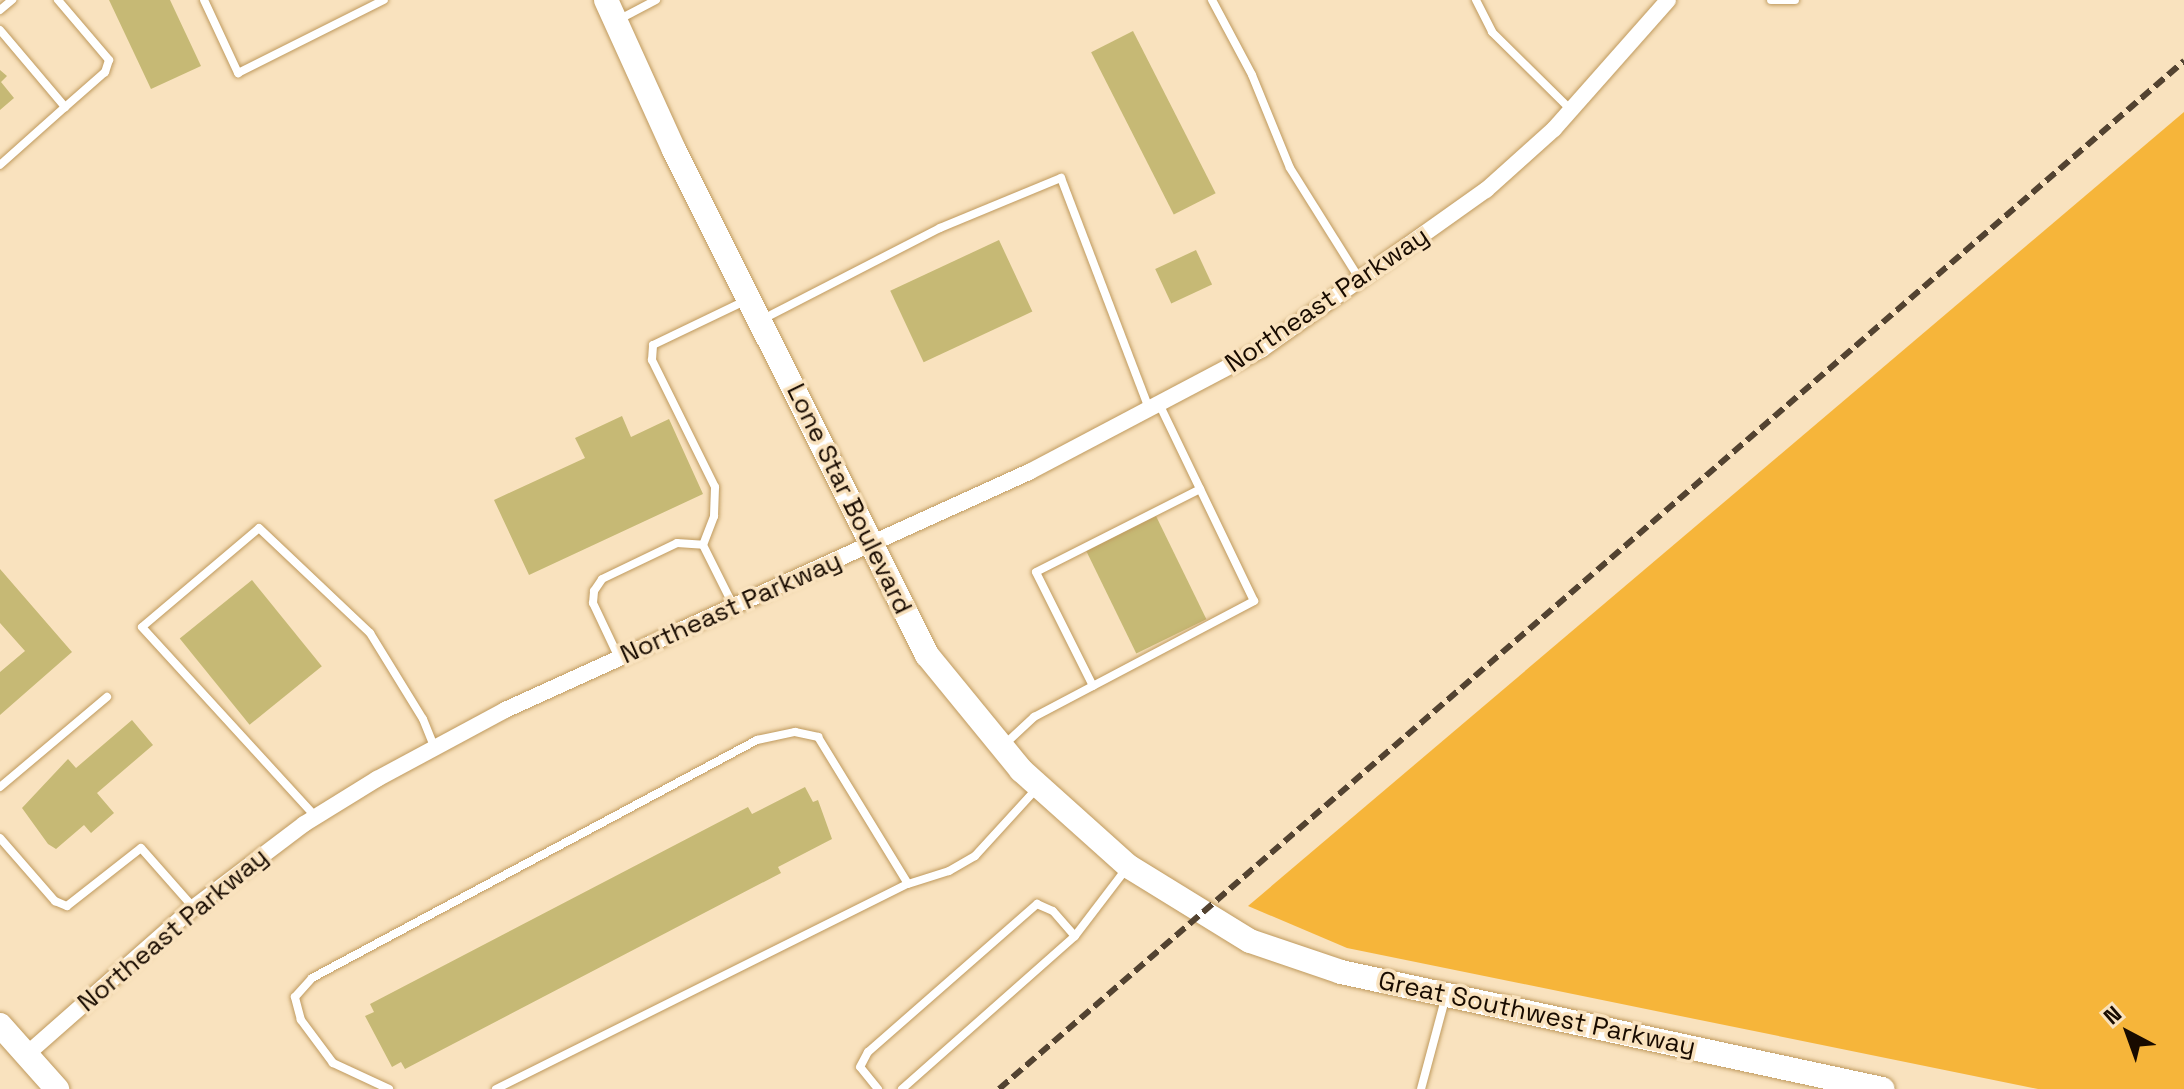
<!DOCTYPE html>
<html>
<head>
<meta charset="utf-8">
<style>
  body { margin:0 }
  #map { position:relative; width:2184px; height:1089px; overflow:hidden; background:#f9e2be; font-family:"Space Grotesk",sans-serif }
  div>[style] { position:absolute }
  .green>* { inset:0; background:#f6b53a }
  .building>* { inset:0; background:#c6b975; transform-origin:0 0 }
  .roads { filter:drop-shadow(0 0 2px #bf9a5e) drop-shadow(0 0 2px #bf9a5e) }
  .lane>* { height:8px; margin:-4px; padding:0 4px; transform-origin:4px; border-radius:4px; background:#fff }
  .street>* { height:16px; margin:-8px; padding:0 8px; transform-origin:8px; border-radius:8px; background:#fff }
  .secondary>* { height:24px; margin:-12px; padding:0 12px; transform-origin:12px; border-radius:12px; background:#fff }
  .rail>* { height:6px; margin-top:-3px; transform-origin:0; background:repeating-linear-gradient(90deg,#534331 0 12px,transparent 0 18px) }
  span { translate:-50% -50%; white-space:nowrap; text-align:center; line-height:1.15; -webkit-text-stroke:7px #f9e2be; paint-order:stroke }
  .street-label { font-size:26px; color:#180b00 }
  .north { position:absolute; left:2088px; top:993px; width:80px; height:80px; -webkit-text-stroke:6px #f9e2be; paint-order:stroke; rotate:319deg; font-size:22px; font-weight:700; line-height:32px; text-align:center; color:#180b00 }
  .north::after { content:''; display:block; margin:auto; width:28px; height:36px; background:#180b00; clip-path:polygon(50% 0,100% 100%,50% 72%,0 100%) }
</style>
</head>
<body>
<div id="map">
  <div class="green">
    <div style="clip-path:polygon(2184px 112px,2184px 1089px,2038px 1089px,1347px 948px,1248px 906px)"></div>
  </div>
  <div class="building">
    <div style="clip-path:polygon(109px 0,170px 0,201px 66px,151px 89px)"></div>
    <div style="left:1133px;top:31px;width:182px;height:47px;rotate:63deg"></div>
    <div style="clip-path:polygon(0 70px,7px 76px,1px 82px,14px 98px,0 110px)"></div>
    <div style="left:999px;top:240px;width:79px;height:120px;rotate:65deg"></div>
    <div style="left:1196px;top:250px;width:38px;height:45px;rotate:65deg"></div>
    <div style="clip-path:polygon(622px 416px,631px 437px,669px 419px,703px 494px,529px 575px,494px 500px,585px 458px,575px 438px)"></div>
    <div style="left:1156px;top:516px;width:115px;height:78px;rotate:64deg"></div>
    <div style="clip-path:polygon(0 569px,72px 652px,0 715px,0 672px,25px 651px,0 623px)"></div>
    <div style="left:252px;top:580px;width:111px;height:93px;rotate:51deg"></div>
    <div style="clip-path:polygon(132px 720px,153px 745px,97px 793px,114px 813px,91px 833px,84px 825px,56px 849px,48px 844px,22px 808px,68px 759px,76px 768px)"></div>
    <div style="clip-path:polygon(805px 787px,813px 802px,818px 800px,832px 839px,778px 867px,781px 873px,405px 1069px,401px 1062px,392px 1067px,365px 1016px,374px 1012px,370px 1004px,748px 807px,752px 814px)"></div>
  </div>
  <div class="roads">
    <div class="lane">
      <div style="left:58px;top:0;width:79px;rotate:49.6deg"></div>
      <div style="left:109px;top:60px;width:13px;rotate:108deg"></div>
      <div style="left:105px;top:72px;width:53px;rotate:138.8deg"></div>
      <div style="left:204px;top:0;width:81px;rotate:65deg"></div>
      <div style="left:238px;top:73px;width:163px;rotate:-26.6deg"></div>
      <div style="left:1212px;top:0;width:85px;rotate:61.9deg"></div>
      <div style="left:1252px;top:75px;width:100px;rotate:67.8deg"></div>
      <div style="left:1290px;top:168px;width:133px;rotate:57.9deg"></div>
      <div style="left:1476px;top:0;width:36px;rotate:63deg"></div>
      <div style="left:1492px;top:32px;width:110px;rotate:44.6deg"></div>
      <div style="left:1771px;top:0;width:24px"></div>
      <div style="left:0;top:10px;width:16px;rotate:-40deg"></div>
      <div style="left:618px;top:20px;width:43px;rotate:-27.8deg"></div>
      <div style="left:0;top:30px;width:101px;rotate:49.8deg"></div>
      <div style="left:65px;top:107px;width:87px;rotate:138.3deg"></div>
      <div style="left:761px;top:320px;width:201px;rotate:-27.2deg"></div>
      <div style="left:940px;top:228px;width:131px;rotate:-22.5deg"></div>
      <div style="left:1061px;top:178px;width:247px;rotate:69.1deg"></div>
      <div style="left:703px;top:545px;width:31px;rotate:-69deg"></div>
      <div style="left:714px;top:516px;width:29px;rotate:-88deg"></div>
      <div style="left:715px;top:487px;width:142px;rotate:-116.4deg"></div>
      <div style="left:652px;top:360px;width:15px;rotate:-86deg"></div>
      <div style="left:653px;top:345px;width:102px;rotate:-25.6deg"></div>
      <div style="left:619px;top:658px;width:61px;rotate:-115.3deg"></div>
      <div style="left:593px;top:603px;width:12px;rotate:-85deg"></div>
      <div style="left:594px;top:591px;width:14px;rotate:-56deg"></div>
      <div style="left:602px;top:579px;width:83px;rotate:-25.6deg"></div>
      <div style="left:677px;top:543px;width:26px;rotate:4deg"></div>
      <div style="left:703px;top:545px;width:69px;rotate:63.4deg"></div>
      <div style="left:1093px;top:686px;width:127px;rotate:-116.6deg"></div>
      <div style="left:1036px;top:572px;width:184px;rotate:-26.8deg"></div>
      <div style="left:1005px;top:744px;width:40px;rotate:-43deg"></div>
      <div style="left:1034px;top:717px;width:249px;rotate:-27.8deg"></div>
      <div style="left:1254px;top:601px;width:219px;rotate:-115.7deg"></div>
      <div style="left:0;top:787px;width:140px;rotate:-40.1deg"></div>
      <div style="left:315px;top:816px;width:256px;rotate:-132.5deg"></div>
      <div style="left:142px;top:627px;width:153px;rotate:-40.2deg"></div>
      <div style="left:259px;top:528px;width:153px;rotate:43.4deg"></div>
      <div style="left:370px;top:633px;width:101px;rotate:58.4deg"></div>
      <div style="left:423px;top:719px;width:31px;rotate:68deg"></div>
      <div style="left:0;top:838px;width:84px;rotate:48.9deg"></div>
      <div style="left:55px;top:901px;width:13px;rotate:23deg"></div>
      <div style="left:67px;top:906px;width:94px;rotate:-38.1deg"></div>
      <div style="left:141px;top:848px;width:79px;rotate:48.6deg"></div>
      <div style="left:389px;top:1089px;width:62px;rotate:-155.1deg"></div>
      <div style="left:333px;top:1063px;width:54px;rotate:-126.7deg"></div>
      <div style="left:301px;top:1020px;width:24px;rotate:-105deg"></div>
      <div style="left:295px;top:997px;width:25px;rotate:-48deg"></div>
      <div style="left:312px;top:978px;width:505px;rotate:-28.14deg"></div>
      <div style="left:757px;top:740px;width:39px;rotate:-12deg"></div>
      <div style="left:795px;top:732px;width:24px;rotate:12deg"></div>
      <div style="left:818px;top:737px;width:172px;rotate:58.5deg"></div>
      <div style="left:496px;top:1089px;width:460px;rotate:-26.5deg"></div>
      <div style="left:908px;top:884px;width:43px;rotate:-17.6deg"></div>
      <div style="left:949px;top:871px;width:30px;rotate:-30deg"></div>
      <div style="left:975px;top:856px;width:93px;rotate:-47.6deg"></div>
      <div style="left:878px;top:1089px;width:28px;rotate:-129deg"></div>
      <div style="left:860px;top:1067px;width:17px;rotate:-62deg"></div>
      <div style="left:868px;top:1052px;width:225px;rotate:-41.2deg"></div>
      <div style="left:1037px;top:904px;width:17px;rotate:24deg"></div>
      <div style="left:1053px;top:911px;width:33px;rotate:49deg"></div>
      <div style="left:902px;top:1089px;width:231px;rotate:-41.5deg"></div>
      <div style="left:1075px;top:936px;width:84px;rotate:-52.7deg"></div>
      <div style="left:1421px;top:1089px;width:96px;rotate:-75deg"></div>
    </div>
    <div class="street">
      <div style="left:26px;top:1055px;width:222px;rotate:-41.4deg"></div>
      <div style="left:193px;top:908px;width:139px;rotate:-37.1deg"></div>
      <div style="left:304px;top:824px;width:86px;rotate:-31.7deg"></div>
      <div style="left:377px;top:779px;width:145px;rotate:-28.3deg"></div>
      <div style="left:505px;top:710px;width:576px;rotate:-24.43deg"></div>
      <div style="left:1029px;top:472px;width:263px;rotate:-27.8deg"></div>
      <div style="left:1262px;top:349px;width:275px;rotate:-35.4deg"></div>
      <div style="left:1486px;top:190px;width:91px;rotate:-41.9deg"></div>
      <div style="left:1554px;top:129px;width:172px;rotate:-48.5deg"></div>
    </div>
    <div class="secondary">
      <div style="left:606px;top:0;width:165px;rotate:65.6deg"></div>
      <div style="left:674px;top:150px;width:565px;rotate:63.39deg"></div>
      <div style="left:927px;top:655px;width:149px;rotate:50.7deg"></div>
      <div style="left:1021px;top:770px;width:144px;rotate:41.9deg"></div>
      <div style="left:1128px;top:866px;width:143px;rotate:31.6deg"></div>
      <div style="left:1250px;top:941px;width:96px;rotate:18.8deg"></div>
      <div style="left:1341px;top:972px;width:554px;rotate:12.2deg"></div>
      <div style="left:0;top:1025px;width:86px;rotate:48.3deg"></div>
    </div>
  </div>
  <div class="rail">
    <div style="left:999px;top:1089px;width:1569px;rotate:-40.94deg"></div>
  </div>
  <div class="street-label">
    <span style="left:1327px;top:300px;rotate:-34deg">Northeast Parkway</span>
    <span style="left:849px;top:499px;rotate:64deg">Lone Star Boulevard</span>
    <span style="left:731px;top:608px;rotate:-24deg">Northeast Parkway</span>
    <span style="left:173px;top:930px;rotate:-40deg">Northeast Parkway</span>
    <span style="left:1537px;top:1014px;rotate:12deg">Great Southwest Parkway</span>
  </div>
  <div class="north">N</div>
</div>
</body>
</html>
